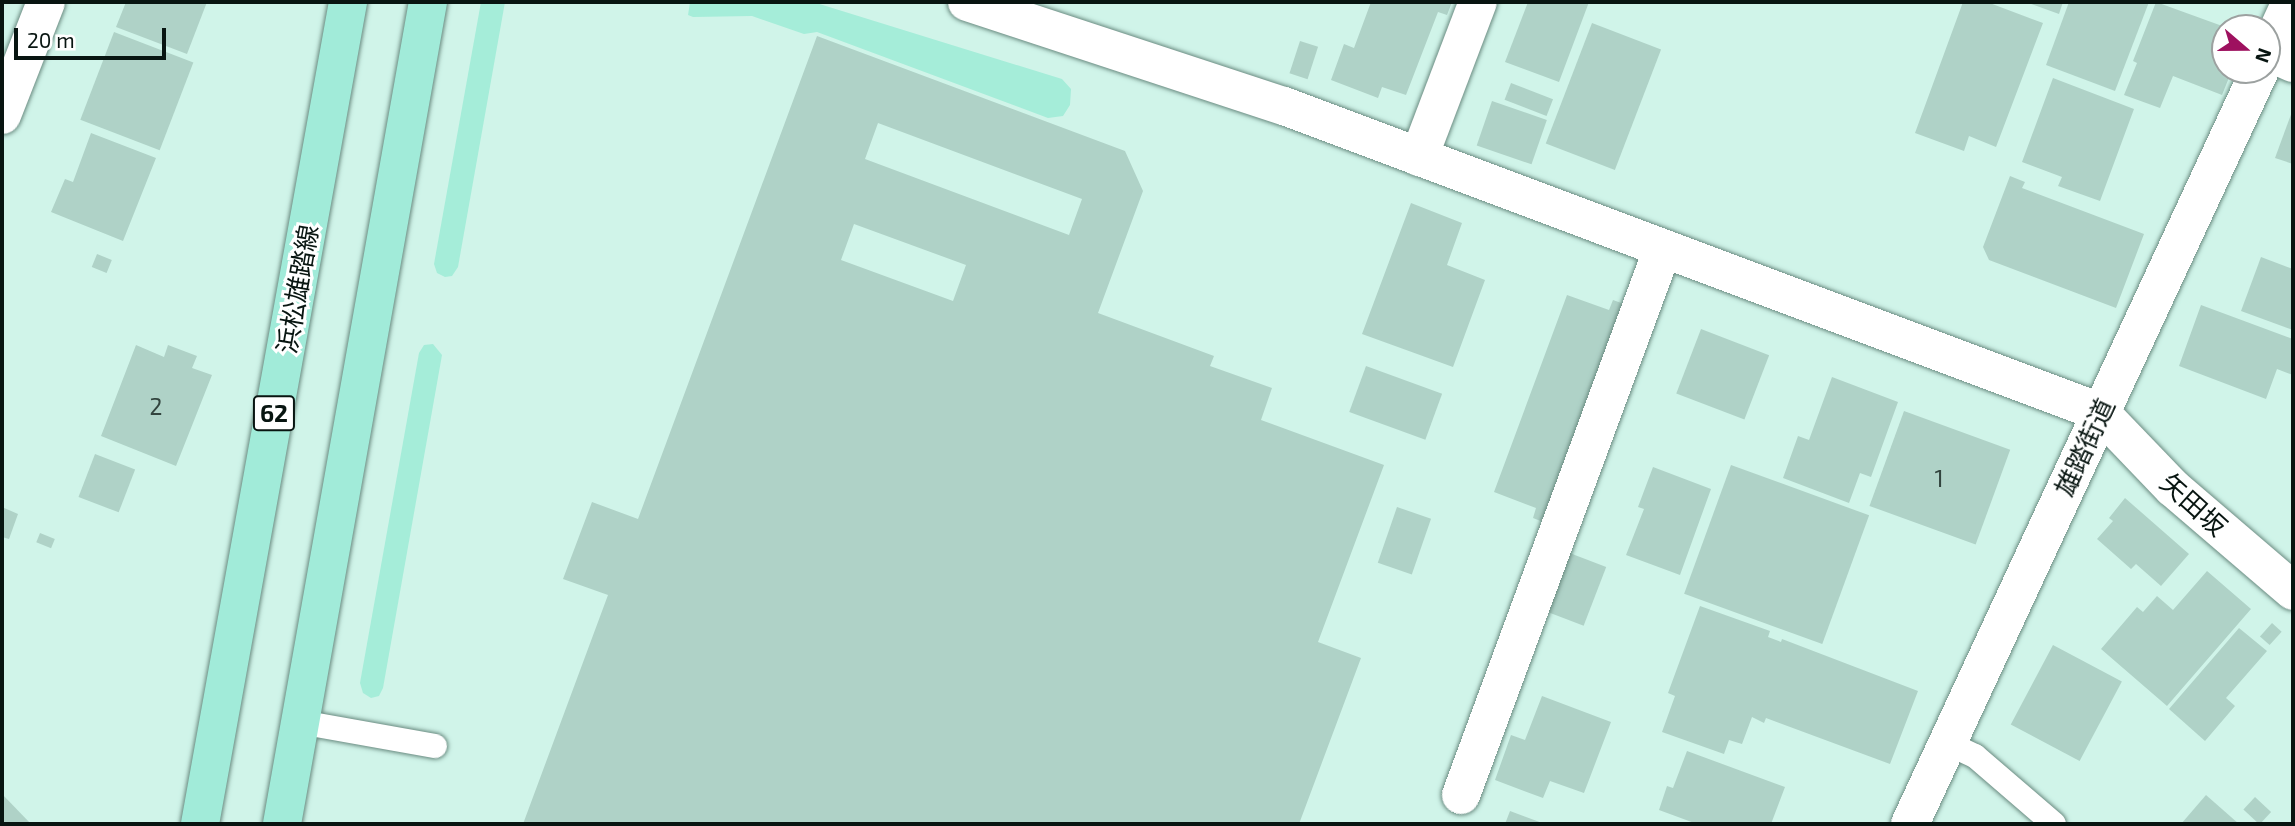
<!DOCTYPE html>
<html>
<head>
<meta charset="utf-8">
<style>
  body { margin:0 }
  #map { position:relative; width:2295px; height:826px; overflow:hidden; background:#d0f4e9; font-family:"Exo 2","Noto Sans JP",sans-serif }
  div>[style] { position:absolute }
  .green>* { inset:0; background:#a5edd9 }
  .building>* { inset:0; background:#afd2c7; transform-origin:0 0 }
  .roads { filter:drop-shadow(0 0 2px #6a8b81) drop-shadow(0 0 2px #6a8b81) }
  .service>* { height:24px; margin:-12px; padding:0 12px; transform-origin:12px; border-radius:12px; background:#fff }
  .minor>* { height:38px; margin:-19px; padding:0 19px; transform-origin:19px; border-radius:19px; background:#fff }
  .tertiary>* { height:38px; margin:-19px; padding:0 19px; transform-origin:19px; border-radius:19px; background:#fff }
  .primary>* { height:38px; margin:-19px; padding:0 19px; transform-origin:19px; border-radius:19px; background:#a1ebd9 }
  span { translate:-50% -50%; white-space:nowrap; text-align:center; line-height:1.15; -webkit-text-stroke:6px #fff; paint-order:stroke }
  .number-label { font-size:23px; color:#32443e }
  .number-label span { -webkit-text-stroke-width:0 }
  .shield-label span { padding:2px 5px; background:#fff; border:2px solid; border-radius:5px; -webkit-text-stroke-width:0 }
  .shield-label { font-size:24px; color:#081511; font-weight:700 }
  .street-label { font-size:26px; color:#081511 }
  .frame { position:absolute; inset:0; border:4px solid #081511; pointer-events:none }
  .north { position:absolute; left:2211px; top:14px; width:70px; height:70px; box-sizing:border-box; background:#fff; border:2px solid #9ca1a0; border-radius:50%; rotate:110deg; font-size:19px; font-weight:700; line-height:28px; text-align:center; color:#081511 }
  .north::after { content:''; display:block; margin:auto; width:24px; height:32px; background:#9e115f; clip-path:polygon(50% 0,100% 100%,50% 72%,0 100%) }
  .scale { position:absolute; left:14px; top:28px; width:152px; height:32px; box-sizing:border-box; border:4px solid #081511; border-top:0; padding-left:9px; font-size:21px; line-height:24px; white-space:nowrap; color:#081511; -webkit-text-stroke:5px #fff; paint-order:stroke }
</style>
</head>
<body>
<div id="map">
  <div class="green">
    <div style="clip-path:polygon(481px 2px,505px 2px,458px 267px,452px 276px,445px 277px,437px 273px,434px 264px)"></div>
    <div style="clip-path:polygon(690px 2px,813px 2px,1062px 79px,1071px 89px,1070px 105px,1063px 116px,1048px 118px,817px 32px,804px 34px,752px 16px,693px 17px,688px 15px)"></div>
    <div style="clip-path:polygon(433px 344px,442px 355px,383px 688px,379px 696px,371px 698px,363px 693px,360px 683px,419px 353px,424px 345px)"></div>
  </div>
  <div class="building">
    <div style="clip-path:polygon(126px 2px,207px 2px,187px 54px,116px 27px)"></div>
    <div style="clip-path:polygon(1371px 2px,1452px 2px,1447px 15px,1438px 12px,1406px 95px,1382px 87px,1378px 98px,1331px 80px,1344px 44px,1354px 48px)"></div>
    <div style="clip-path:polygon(1528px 2px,1589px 2px,1559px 82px,1505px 62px)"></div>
    <div style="clip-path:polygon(1963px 2px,1987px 2px,2043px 23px,1996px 147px,1969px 136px,1964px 151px,1915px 133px)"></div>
    <div style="clip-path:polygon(2026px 2px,2063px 2px,2059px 14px)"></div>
    <div style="clip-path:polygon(2069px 2px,2149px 2px,2115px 91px,2046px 65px)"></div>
    <div style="clip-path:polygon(2156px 2px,2225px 27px,2225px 70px,2232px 70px,2222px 95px,2173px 76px,2160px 108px,2124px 95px,2137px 63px,2133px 61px)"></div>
    <div style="left:1592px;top:23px;width:74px;height:129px;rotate:21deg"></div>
    <div style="left:114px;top:32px;width:85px;height:94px;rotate:21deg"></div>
    <div style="clip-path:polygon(evenodd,817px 36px,1125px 151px,1143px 191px,1098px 313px,1214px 356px,1210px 366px,1272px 388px,1261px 420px,1384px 465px,1318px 642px,1361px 658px,1299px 824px,523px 824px,608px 595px,563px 579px,592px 502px,638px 519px,817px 36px,878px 123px,1082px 199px,1069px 235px,865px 159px,878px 123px,817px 36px,854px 224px,966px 265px,953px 301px,841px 260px,854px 224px)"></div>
    <div style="left:1300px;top:41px;width:19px;height:34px;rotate:18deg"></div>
    <div style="clip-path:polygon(2053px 78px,2134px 109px,2100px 201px,2058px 186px,2062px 177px,2022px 162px)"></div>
    <div style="left:1511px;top:83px;width:45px;height:18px;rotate:21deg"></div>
    <div style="left:1492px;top:101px;width:58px;height:47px;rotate:19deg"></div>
    <div style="clip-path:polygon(2293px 109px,2293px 164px,2275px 158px)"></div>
    <div style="clip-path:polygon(91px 133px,156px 158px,123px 241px,51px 212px,65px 179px,73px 182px)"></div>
    <div style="clip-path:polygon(2010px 176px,2025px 182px,2022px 188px,2144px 234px,2116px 308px,1989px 260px,1983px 247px)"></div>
    <div style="clip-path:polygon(1411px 203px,1462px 223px,1447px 265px,1485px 280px,1453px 367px,1362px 334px)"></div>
    <div style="left:97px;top:254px;width:16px;height:14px;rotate:22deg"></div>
    <div style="clip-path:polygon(2261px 257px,2293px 269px,2293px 330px,2241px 311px)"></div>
    <div style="clip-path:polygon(1567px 295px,1609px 310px,1613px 300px,1624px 304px,1543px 522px,1533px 518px,1536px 508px,1494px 492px)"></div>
    <div style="clip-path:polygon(2201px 305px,2293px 339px,2293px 375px,2277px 369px,2266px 399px,2179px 366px)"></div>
    <div style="left:1701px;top:329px;width:73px;height:69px;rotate:21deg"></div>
    <div style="clip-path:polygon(136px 345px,164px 357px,168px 345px,197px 356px,192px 368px,212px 375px,176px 466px,101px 436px)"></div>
    <div style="left:1366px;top:366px;width:81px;height:49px;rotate:20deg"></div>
    <div style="clip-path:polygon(1832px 377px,1898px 402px,1871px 477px,1860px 473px,1849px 503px,1783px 478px,1798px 436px,1809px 440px)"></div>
    <div style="left:1904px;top:411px;width:113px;height:101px;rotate:20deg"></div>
    <div style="left:95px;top:454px;width:43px;height:46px;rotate:21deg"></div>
    <div style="left:1731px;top:465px;width:147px;height:137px;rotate:20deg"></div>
    <div style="clip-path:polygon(1653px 467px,1711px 489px,1680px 575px,1626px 555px,1644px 509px,1638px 507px)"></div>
    <div style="clip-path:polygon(2125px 498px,2189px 554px,2161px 586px,2136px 564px,2131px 569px,2097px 539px,2113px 521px,2109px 518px)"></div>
    <div style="clip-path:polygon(2px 507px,18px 514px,9px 539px,2px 537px)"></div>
    <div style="left:1397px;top:507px;width:36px;height:59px;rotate:19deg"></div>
    <div style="left:40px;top:533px;width:16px;height:10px;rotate:22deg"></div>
    <div style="left:1567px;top:552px;width:42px;height:63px;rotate:21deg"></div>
    <div style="clip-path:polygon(2207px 571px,2251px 609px,2167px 706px,2101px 649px,2137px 607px,2143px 612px,2157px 596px,2173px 610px)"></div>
    <div style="clip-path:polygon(1700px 606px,1770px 631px,1768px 637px,1781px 642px,1782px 639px,1918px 691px,1890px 764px,1766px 718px,1764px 723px,1752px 717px,1742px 744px,1729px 740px,1724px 754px,1662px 732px,1675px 696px,1668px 693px)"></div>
    <div style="left:2272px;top:623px;width:13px;height:18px;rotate:42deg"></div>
    <div style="clip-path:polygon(2239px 628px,2267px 651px,2226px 698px,2235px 706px,2205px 741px,2169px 709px)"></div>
    <div style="left:2053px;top:645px;width:78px;height:90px;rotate:28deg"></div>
    <div style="clip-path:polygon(1542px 696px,1611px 722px,1584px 793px,1550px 781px,1543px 798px,1495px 780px,1511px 735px,1525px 740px)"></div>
    <div style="clip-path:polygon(1687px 751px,1785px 787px,1771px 824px,1697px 824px,1659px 810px,1667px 786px,1673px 788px)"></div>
    <div style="clip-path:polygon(2px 794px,31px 824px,2px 824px)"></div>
    <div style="clip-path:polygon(2206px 795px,2239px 824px,2181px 824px)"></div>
    <div style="left:2255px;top:797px;width:22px;height:17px;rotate:43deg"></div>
    <div style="clip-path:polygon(1510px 811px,1545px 824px,1505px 824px)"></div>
  </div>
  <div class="roads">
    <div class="service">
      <div style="left:300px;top:722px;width:137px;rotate:10.1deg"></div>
      <div style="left:1947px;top:743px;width:31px;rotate:25deg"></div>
      <div style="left:1975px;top:756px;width:104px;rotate:40.7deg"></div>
    </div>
    <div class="minor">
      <div style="left:967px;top:2px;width:334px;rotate:18.2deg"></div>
      <div style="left:1284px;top:106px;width:871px;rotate:20.56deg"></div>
      <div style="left:2100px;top:412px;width:105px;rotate:46.2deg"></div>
      <div style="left:2173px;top:488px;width:158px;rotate:40.6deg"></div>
      <div style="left:2268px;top:52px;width:27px;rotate:24deg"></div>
      <div style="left:2px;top:115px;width:121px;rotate:-68.7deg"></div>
      <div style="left:1419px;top:157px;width:166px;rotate:-69.2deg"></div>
      <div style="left:1461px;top:795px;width:583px;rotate:-69.73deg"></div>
    </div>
    <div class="tertiary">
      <div style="left:2267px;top:54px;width:57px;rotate:-65.2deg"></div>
      <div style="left:1910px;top:824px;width:831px;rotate:-65.1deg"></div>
    </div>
    <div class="primary">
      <div style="left:200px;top:824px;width:835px;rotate:-79.79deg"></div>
      <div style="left:282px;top:824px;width:835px;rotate:-79.93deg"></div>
    </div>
  </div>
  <div class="number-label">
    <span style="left:156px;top:406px">2</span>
    <span style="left:1939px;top:478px">1</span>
  </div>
  <div class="shield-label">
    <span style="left:274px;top:413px">62</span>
  </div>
  <div class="street-label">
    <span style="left:297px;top:289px;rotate:-80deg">浜松雄踏線</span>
    <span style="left:2084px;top:447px;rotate:-65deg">雄踏街道</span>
    <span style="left:2194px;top:504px;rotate:42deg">矢田坂</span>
  </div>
  <div class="frame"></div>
  <div class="north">N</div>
  <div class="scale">20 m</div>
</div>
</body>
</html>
